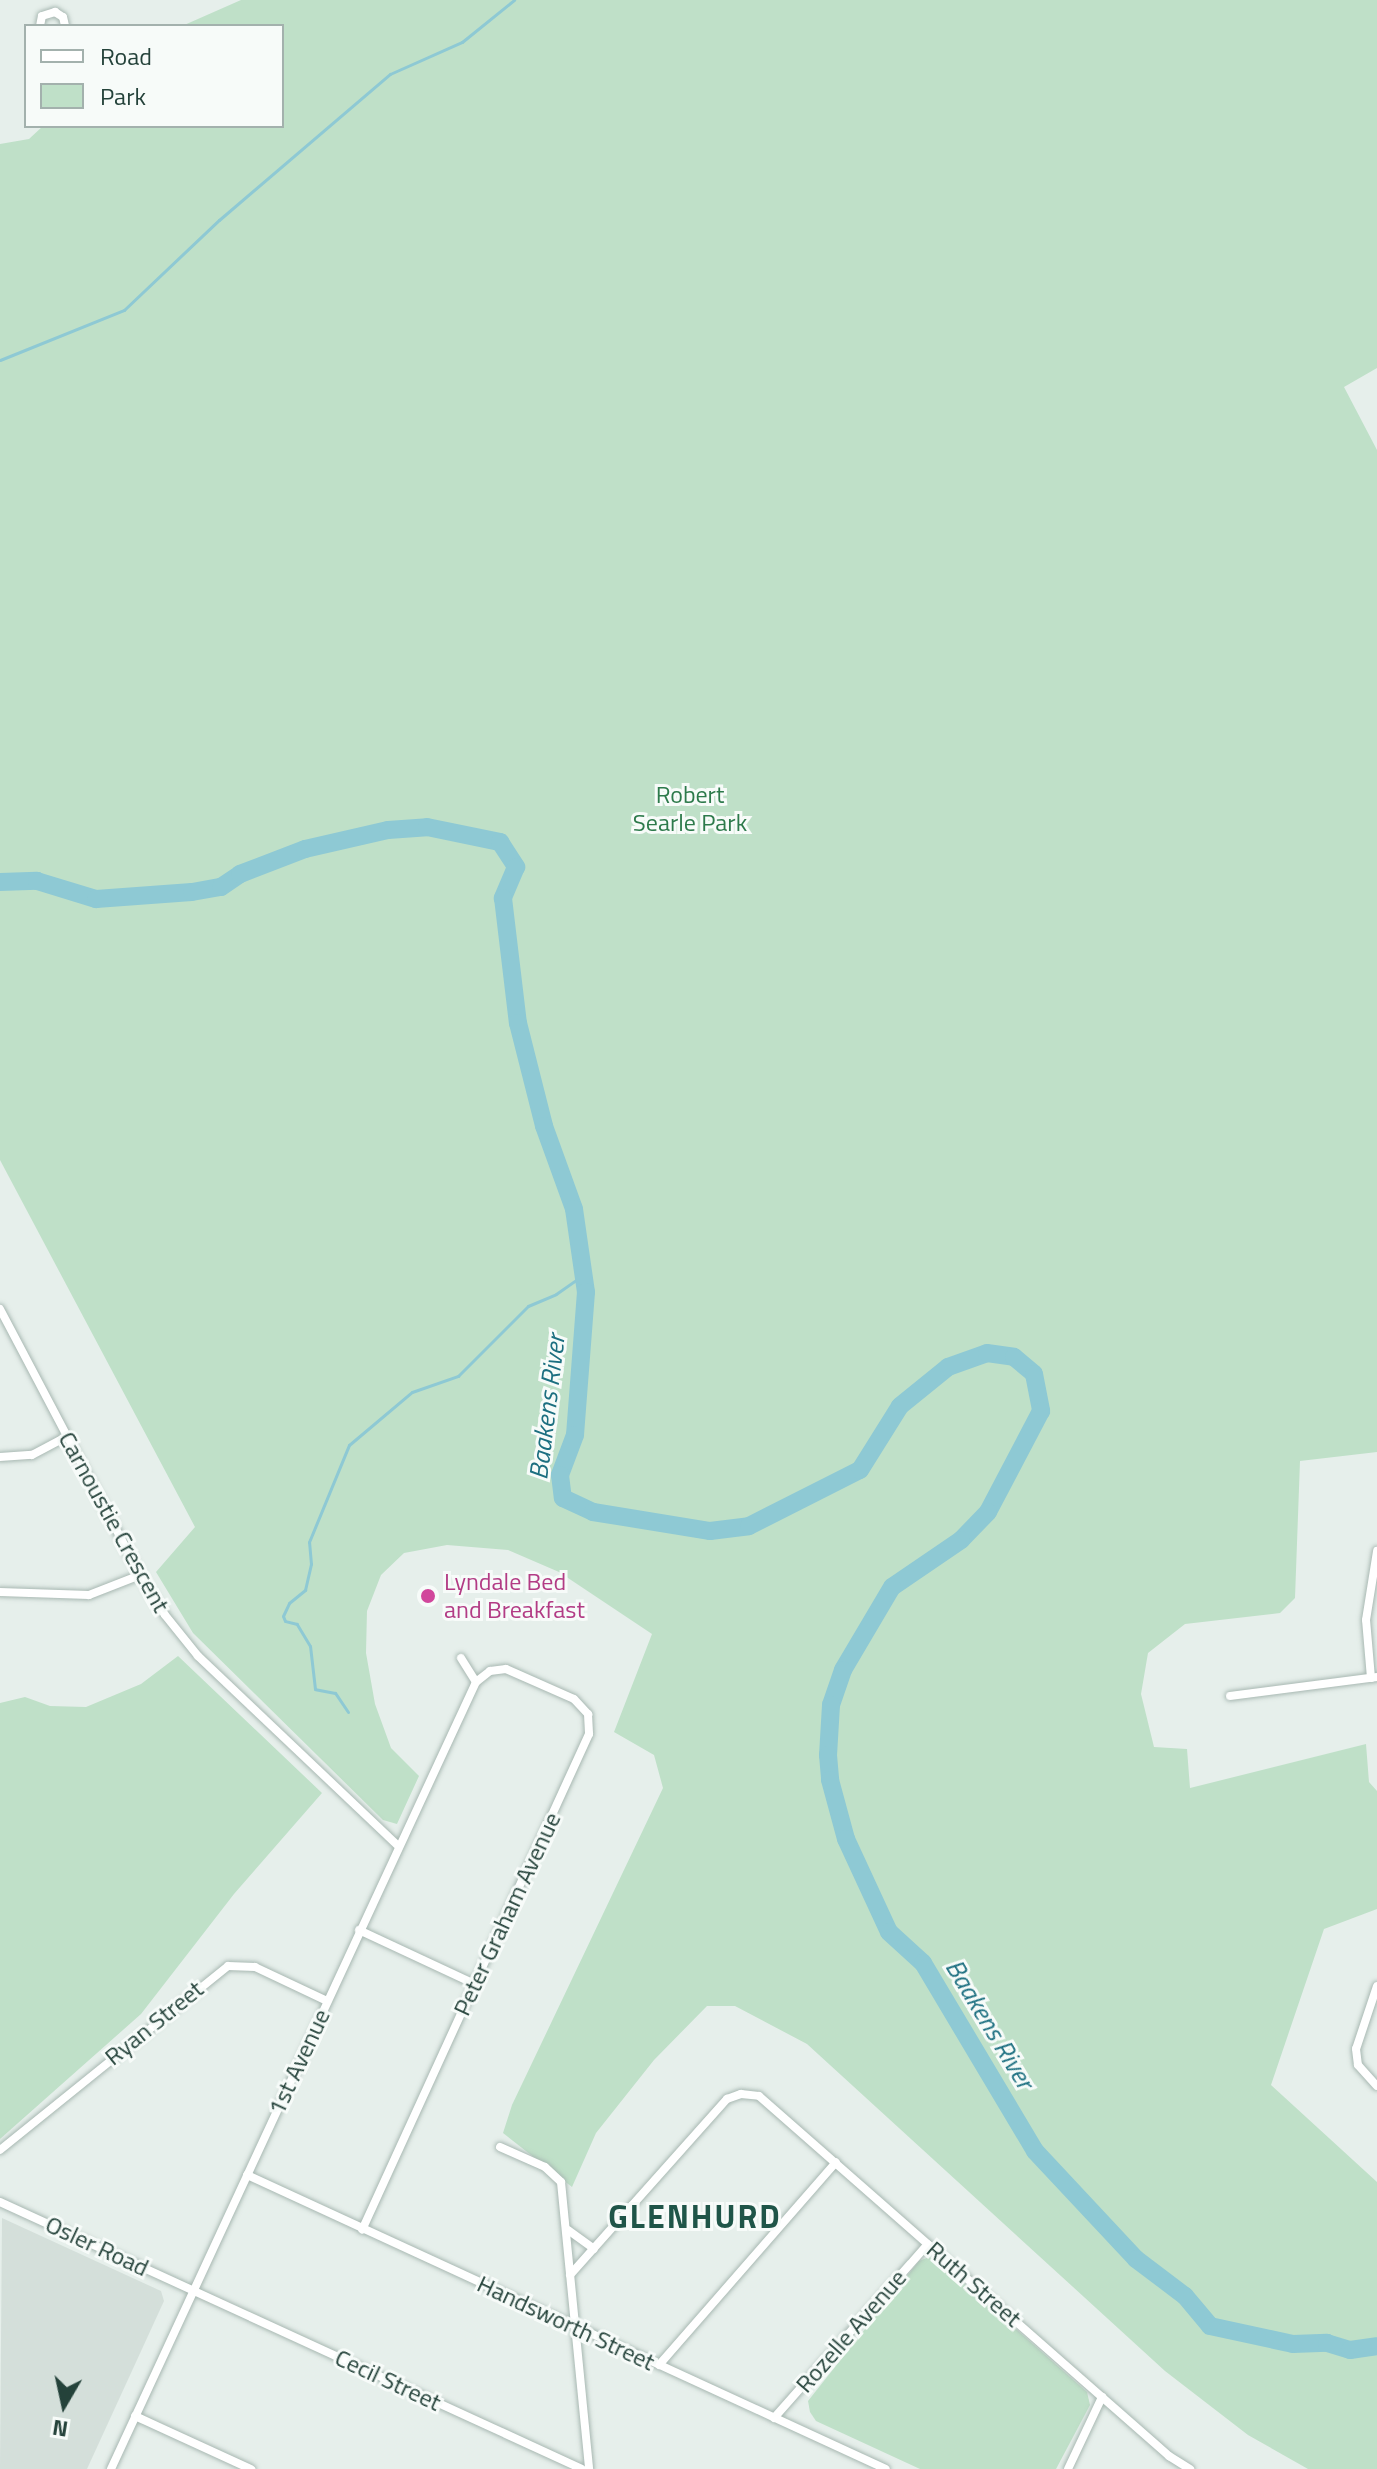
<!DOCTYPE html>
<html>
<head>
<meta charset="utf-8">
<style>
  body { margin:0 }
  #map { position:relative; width:1377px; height:2469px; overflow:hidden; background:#e6efeb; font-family:"Titillium Web",sans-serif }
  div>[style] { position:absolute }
  .built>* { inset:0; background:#d4dfda }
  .green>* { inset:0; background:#bfe0c8 }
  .stream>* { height:3px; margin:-1.5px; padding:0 1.5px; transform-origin:1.5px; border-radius:1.5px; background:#8ec9d4 }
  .river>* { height:18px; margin:-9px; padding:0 9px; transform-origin:9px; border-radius:9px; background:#8ec9d4 }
  .roads { filter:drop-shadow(0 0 2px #a8b8b2) drop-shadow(0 0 2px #a8b8b2) }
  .street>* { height:8px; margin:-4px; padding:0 4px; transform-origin:4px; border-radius:4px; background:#fff }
  .dots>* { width:22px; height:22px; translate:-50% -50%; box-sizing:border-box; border:4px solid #f7fbf9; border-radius:50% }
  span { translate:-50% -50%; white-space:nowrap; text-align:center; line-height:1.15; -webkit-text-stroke:6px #f7fbf9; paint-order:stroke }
  .park-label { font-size:24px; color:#2d7a4b }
  .street-label { font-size:24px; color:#24423a }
  .hotel-label { font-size:24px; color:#b23c85 }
  .left { translate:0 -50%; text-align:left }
  .water-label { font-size:26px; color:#1c6f80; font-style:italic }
  .district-label { font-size:32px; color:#1f5548; font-weight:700; letter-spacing:2px }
  .legend { position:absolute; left:24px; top:24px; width:260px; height:104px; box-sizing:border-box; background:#f7fbf9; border:2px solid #a3b1ad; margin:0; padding:10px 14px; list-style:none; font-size:24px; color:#24423a }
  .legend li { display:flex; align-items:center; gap:16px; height:40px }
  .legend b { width:40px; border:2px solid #a3b1ad }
  .north { position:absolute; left:24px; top:2365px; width:80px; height:80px; -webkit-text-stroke:6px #f7fbf9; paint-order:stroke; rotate:189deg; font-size:22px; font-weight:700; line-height:32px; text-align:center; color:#24423a }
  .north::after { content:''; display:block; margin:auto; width:28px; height:36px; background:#24423a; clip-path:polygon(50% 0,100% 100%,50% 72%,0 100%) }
</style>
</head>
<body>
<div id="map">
  <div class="built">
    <div style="clip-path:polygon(2px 2218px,161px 2291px,164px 2301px,87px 2469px,0 2469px)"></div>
  </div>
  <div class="green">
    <div style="clip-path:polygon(241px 0,1377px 0,1377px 368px,1344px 387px,1377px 450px,1377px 1452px,1300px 1461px,1295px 1598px,1280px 1613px,1185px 1624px,1148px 1653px,1141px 1694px,1154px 1747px,1187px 1749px,1190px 1788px,1366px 1744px,1369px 1782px,1377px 1791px,1377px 1909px,1324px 1929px,1271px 2085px,1377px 2182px,1377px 2469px,1308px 2469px,1248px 2435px,1165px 2371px,807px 2044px,735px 2006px,707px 2006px,654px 2060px,596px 2133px,572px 2187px,503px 2133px,512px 2105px,663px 1788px,654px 1755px,614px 1732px,652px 1634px,559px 1572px,508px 1550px,447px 1545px,404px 1553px,381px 1575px,367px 1611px,366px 1653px,375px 1704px,391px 1748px,419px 1776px,397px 1824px,383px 1820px,193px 1633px,156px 1572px,195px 1527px,0 1160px,0 144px,29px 139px,43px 126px,282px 126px,282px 26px,182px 26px)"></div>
    <div style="clip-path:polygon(178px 1656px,322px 1793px,234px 1894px,141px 2014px,0 2139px,0 1703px,25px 1697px,50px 1706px,86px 1707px,141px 1684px)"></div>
    <div style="clip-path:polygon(929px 2257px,938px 2260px,1087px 2392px,1090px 2405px,1056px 2469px,920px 2469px,816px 2421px,810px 2412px,808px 2401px,919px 2261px)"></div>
  </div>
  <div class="stream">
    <div style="left:0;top:360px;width:134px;rotate:-22deg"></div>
    <div style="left:124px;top:310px;width:131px;rotate:-43.5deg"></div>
    <div style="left:219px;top:220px;width:225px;rotate:-40.5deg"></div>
    <div style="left:390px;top:74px;width:79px;rotate:-24deg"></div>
    <div style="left:462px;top:42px;width:67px;rotate:-38.9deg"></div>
    <div style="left:348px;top:1712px;width:23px;rotate:-124deg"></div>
    <div style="left:335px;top:1693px;width:20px;rotate:-169deg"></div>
    <div style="left:315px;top:1689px;width:43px;rotate:-96.6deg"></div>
    <div style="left:310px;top:1646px;width:26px;rotate:-121deg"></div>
    <div style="left:297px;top:1624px;width:12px;rotate:-166deg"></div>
    <div style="left:285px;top:1621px;width:5px;rotate:-112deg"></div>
    <div style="left:283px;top:1616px;width:14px;rotate:-65deg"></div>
    <div style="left:289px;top:1603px;width:21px;rotate:-39deg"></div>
    <div style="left:305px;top:1590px;width:27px;rotate:-77deg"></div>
    <div style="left:311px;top:1564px;width:22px;rotate:-95deg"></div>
    <div style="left:309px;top:1542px;width:105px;rotate:-67.6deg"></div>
    <div style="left:349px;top:1445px;width:82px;rotate:-40.1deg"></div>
    <div style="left:412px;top:1392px;width:49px;rotate:-19.2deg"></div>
    <div style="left:458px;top:1376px;width:99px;rotate:-45deg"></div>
    <div style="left:528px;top:1306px;width:30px;rotate:-23deg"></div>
    <div style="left:556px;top:1294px;width:32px;rotate:-35deg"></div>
  </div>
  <div class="river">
    <div style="left:0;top:882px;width:37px;rotate:-2deg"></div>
    <div style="left:37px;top:881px;width:62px;rotate:17deg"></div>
    <div style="left:96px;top:899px;width:96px;rotate:-4.2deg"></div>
    <div style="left:192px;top:892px;width:29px;rotate:-10deg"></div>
    <div style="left:221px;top:887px;width:23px;rotate:-34deg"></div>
    <div style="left:240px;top:874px;width:70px;rotate:-21deg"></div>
    <div style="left:305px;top:849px;width:85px;rotate:-12.9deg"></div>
    <div style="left:388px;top:830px;width:39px;rotate:-4deg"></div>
    <div style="left:427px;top:827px;width:75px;rotate:11.6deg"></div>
    <div style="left:500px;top:842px;width:30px;rotate:57deg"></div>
    <div style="left:516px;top:867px;width:34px;rotate:113deg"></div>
    <div style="left:503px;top:898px;width:126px;rotate:83.2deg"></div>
    <div style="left:518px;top:1023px;width:106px;rotate:75.8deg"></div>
    <div style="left:544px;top:1126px;width:88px;rotate:70.1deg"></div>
    <div style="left:574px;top:1209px;width:84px;rotate:81.8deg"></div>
    <div style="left:586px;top:1292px;width:143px;rotate:94.4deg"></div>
    <div style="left:575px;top:1435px;width:43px;rotate:110.6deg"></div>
    <div style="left:560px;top:1475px;width:23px;rotate:83deg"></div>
    <div style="left:563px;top:1498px;width:33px;rotate:25deg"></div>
    <div style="left:593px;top:1512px;width:119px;rotate:9.2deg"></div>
    <div style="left:710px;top:1531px;width:39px;rotate:-7deg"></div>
    <div style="left:749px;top:1526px;width:124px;rotate:-26.8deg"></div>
    <div style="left:860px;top:1470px;width:75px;rotate:-58deg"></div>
    <div style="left:900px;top:1406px;width:62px;rotate:-39.1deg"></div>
    <div style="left:948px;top:1367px;width:41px;rotate:-19.7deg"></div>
    <div style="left:987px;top:1353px;width:27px;rotate:8deg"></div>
    <div style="left:1014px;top:1357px;width:26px;rotate:40deg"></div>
    <div style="left:1034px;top:1374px;width:38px;rotate:79deg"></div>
    <div style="left:1041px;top:1411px;width:114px;rotate:117.7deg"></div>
    <div style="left:988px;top:1512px;width:39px;rotate:134deg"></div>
    <div style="left:961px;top:1540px;width:83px;rotate:145.7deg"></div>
    <div style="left:892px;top:1587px;width:96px;rotate:120.6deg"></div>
    <div style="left:843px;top:1670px;width:37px;rotate:109deg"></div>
    <div style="left:831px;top:1705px;width:50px;rotate:93.4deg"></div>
    <div style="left:828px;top:1755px;width:25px;rotate:85deg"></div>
    <div style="left:830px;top:1780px;width:61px;rotate:74.8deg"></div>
    <div style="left:846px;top:1839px;width:102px;rotate:65.2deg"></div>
    <div style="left:889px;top:1932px;width:46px;rotate:42.4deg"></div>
    <div style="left:923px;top:1963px;width:219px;rotate:59.2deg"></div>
    <div style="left:1035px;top:2151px;width:148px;rotate:46.9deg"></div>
    <div style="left:1136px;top:2259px;width:61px;rotate:37.1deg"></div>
    <div style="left:1185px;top:2296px;width:39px;rotate:50deg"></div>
    <div style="left:1210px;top:2326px;width:85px;rotate:12.2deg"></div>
    <div style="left:1293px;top:2344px;width:34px;rotate:-2deg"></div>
    <div style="left:1327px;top:2343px;width:24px;rotate:17deg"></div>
    <div style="left:1350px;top:2350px;width:27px;rotate:-8deg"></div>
  </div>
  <div class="roads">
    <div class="street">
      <div style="left:55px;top:12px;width:9px;rotate:32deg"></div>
      <div style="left:63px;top:17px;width:9px;rotate:77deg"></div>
      <div style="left:40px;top:26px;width:10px;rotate:-79deg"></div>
      <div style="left:42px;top:16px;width:14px;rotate:-17deg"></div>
      <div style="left:0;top:1309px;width:301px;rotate:62.2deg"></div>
      <div style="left:140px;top:1575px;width:47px;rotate:58deg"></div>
      <div style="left:165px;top:1615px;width:53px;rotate:51.2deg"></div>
      <div style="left:198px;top:1656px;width:274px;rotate:43.5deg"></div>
      <div style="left:0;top:1457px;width:32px;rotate:-4deg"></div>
      <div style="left:32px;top:1455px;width:40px;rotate:-28deg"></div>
      <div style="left:0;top:1592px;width:89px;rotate:1.9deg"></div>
      <div style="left:89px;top:1595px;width:55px;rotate:-21.4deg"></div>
      <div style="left:461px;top:1658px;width:28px;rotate:58deg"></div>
      <div style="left:1371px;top:1678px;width:58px;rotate:-94.9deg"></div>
      <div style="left:1366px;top:1620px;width:70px;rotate:-80.9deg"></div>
      <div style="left:1230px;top:1696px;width:148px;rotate:-7.4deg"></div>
      <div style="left:359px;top:1930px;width:128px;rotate:25deg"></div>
      <div style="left:1377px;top:1986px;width:66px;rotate:108.4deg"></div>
      <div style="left:1356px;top:2049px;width:16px;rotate:83deg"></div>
      <div style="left:1358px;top:2065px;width:28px;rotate:48deg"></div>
      <div style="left:500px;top:2147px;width:49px;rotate:24deg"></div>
      <div style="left:545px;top:2167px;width:22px;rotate:43deg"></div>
      <div style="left:561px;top:2182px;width:288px;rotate:84.4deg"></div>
      <div style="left:0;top:2150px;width:293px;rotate:-38.9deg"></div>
      <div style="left:228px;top:1966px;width:27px;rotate:2deg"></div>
      <div style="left:255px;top:1967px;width:80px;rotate:25.3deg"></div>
      <div style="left:247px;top:2175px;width:703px;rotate:24.71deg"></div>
      <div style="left:0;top:2202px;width:640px;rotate:24.64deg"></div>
      <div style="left:568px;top:2230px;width:32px;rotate:36deg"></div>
      <div style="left:570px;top:2275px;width:236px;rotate:-48.3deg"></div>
      <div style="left:727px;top:2099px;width:15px;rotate:-20deg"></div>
      <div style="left:741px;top:2094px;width:18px;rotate:6deg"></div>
      <div style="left:759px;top:2096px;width:546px;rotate:41.28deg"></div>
      <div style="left:1169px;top:2456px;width:25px;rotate:32deg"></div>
      <div style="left:659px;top:2365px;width:269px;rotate:-48.9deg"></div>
      <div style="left:135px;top:2416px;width:128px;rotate:24.6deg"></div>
      <div style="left:774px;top:2418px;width:232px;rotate:-48.5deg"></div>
      <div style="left:111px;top:2469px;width:868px;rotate:-65.12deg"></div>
      <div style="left:476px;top:1682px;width:18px;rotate:-38deg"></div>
      <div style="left:490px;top:1671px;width:16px;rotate:-7deg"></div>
      <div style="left:506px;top:1669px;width:74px;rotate:23.8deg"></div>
      <div style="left:574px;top:1699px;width:21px;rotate:47deg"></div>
      <div style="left:588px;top:1714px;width:20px;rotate:87deg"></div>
      <div style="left:589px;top:1734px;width:545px;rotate:114.59deg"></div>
      <div style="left:1068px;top:2469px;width:80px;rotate:-64.7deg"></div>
    </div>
  </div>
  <div class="dots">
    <div style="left:428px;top:1596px;background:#d1479c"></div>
  </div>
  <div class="park-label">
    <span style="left:690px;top:809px">Robert<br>Searle Park</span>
  </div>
  <div class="street-label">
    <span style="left:114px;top:1522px;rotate:61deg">Carnoustie Crescent</span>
    <span style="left:507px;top:1914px;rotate:-65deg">Peter Graham Avenue</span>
    <span style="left:154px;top:2023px;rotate:-39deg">Ryan Street</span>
    <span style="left:299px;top:2062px;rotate:-65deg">1st Avenue</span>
    <span style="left:97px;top:2246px;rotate:25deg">Osler Road</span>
    <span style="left:974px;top:2284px;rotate:41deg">Ruth Street</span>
    <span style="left:566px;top:2323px;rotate:25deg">Handsworth Street</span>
    <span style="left:851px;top:2331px;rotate:-49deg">Rozelle Avenue</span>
    <span style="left:388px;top:2380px;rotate:25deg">Cecil Street</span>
  </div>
  <div class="hotel-label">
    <span class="left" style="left:444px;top:1596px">Lyndale Bed<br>and Breakfast</span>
  </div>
  <div class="water-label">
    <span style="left:547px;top:1407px;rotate:-83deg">Baakens River</span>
    <span style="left:990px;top:2024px;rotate:59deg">Baakens River</span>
  </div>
  <div class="district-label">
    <span style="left:695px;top:2216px">GLENHURD</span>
  </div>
  <ul class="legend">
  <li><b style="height:10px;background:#fff"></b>Road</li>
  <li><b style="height:22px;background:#bfe0c8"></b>Park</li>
  </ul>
  <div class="north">N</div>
</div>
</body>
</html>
